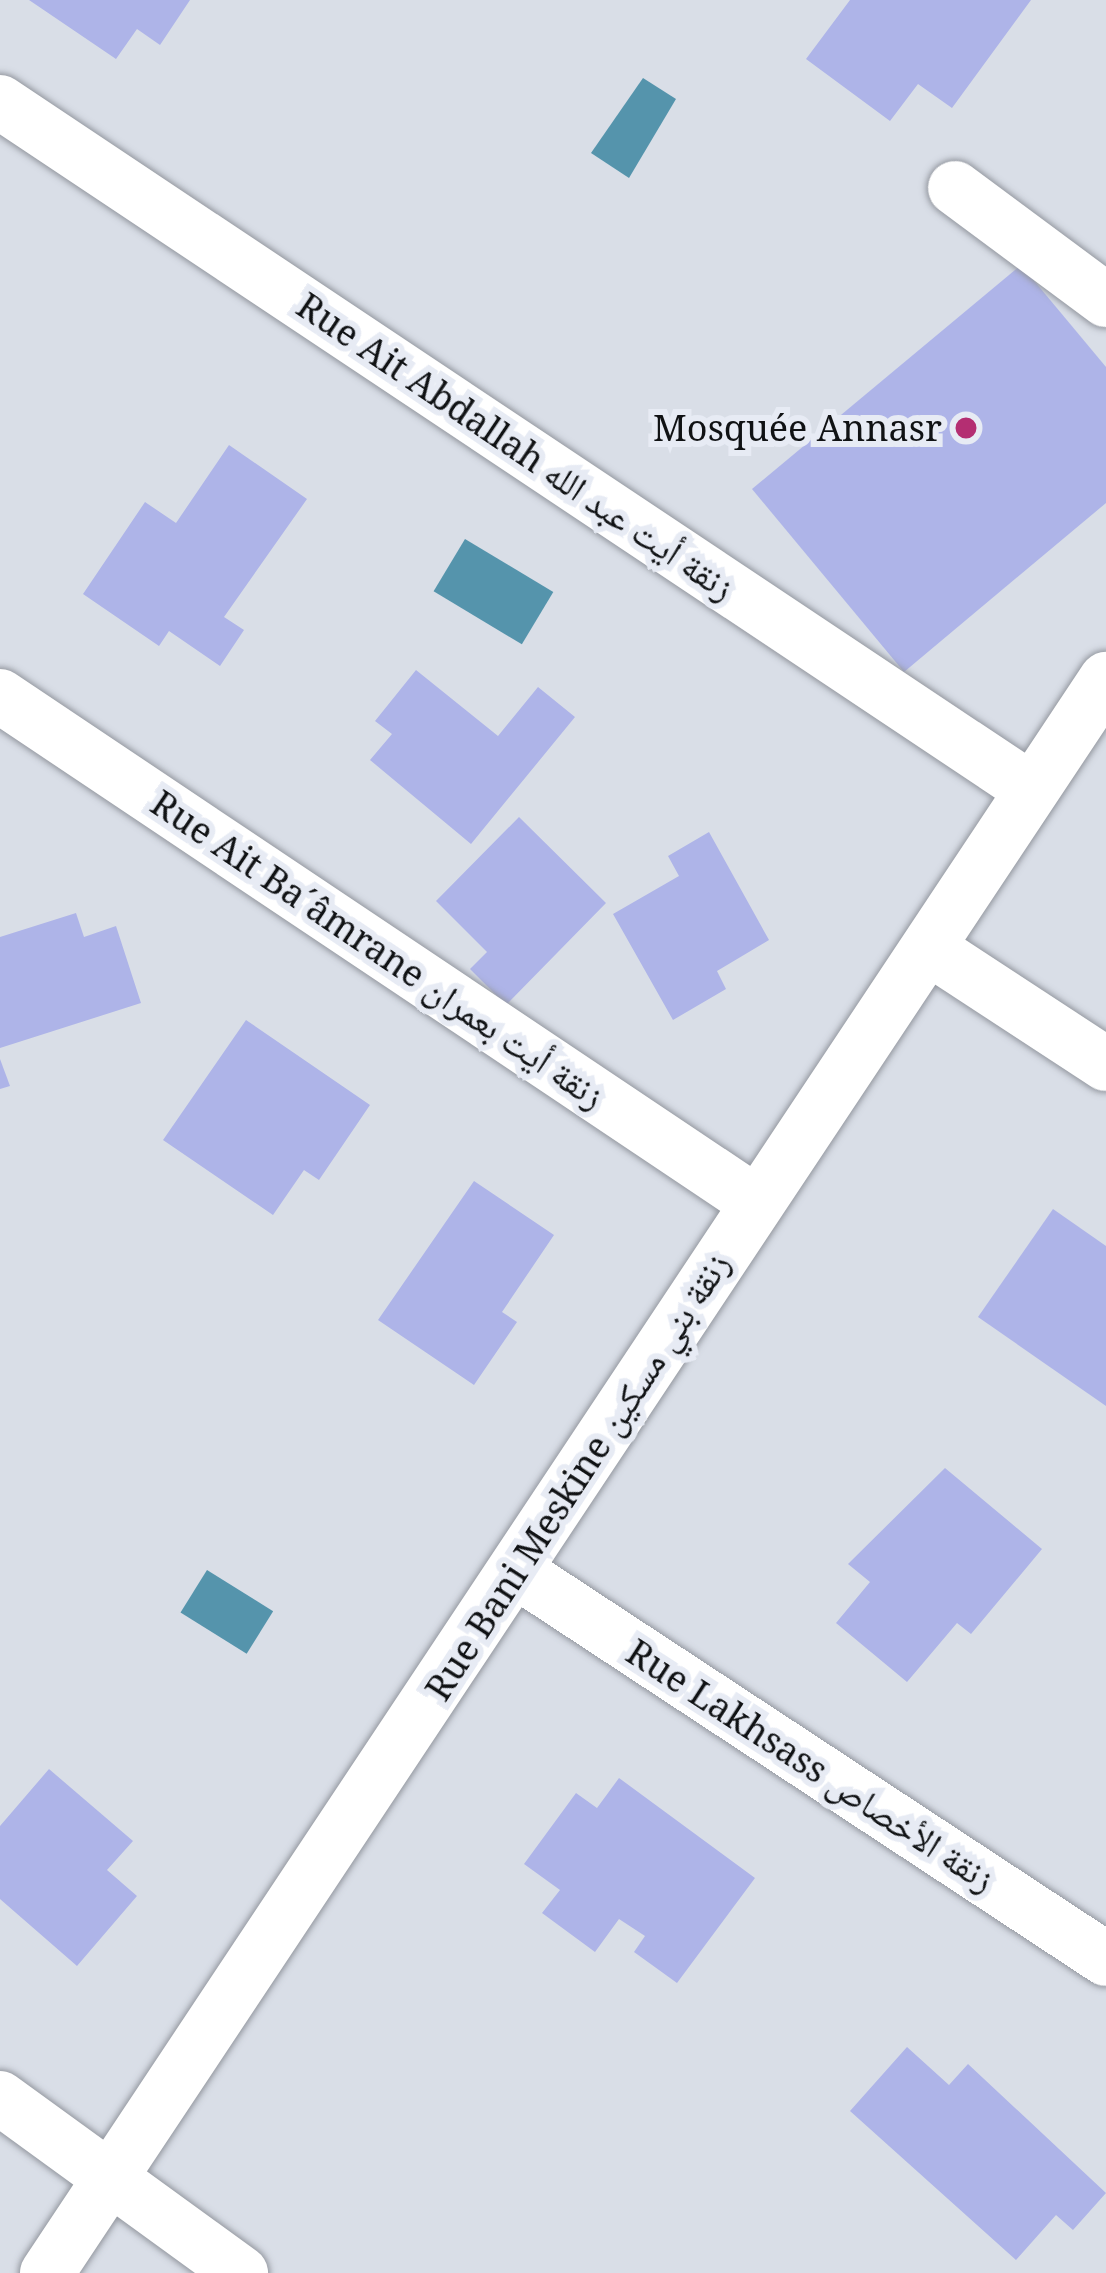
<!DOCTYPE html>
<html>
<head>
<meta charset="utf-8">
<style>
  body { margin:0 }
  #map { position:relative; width:1106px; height:2273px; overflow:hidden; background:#d9dee7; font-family:"Noto Serif","Noto Naskh Arabic",serif }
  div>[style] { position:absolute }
  .water>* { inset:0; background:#5594ac; transform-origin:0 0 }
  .building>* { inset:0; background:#aeb4e8 }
  .roads { filter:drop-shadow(0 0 3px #9498a0) drop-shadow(0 0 3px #9498a0) }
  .minor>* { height:54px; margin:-27px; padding:0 27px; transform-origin:27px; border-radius:27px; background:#fff }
  .dots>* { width:33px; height:33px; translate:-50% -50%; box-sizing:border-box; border:6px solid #e7ebf4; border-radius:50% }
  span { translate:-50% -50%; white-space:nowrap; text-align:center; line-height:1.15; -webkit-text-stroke:12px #e7ebf4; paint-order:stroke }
  .poi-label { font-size:36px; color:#101214 }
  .right { translate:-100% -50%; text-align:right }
  .street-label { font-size:36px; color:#101214 }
</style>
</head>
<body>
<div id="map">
  <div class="water">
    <div style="clip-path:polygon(643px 78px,676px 99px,629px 178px,591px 153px)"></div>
    <div style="left:465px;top:539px;width:103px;height:61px;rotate:31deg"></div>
    <div style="left:207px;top:1570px;width:78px;height:50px;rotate:32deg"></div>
  </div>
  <div class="building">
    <div style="clip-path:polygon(29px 0,190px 0,160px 45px,137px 29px,116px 59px)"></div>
    <div style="clip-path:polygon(850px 0,1031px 0,952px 108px,918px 84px,890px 121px,806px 59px)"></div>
    <div style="clip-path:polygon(1021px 265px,1106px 367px,1106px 503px,904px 672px,752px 489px)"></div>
    <div style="clip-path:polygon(229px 445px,307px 499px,224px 617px,244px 630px,220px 666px,169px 631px,159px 646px,83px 594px,145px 502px,176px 523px)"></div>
    <div style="clip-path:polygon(416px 670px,498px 736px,538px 687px,575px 717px,471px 844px,370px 760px,392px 734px,375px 721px)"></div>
    <div style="clip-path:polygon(519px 817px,606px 903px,506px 1005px,470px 969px,487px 952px,436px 901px)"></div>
    <div style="clip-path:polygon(709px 832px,769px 940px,717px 971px,726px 989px,673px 1020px,613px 914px,679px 876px,668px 856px)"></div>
    <div style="clip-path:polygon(76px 913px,84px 937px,116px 926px,141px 1003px,0 1048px,0 937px)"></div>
    <div style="clip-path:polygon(246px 1020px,370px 1105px,319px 1180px,304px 1170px,273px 1215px,163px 1140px)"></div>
    <div style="clip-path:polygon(0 1059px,10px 1086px,0 1089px)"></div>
    <div style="clip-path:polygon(474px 1181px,554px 1235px,502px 1312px,517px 1322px,474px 1385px,378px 1320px)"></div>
    <div style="clip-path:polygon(1053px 1209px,1106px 1246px,1106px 1406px,978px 1317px)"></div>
    <div style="clip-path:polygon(945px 1468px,1042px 1549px,971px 1634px,957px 1623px,907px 1682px,836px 1623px,870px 1582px,848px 1564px)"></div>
    <div style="clip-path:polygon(49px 1769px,133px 1841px,107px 1870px,137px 1896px,77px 1966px,0 1899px,0 1826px)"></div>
    <div style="clip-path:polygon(619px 1778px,755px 1878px,677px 1983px,634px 1952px,645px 1936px,619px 1919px,595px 1952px,542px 1913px,560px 1890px,524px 1864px,576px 1793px,597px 1808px)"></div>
    <div style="clip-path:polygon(907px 2047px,949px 2085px,968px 2064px,1106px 2193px,1073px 2230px,1056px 2215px,1016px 2260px,850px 2111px)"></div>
  </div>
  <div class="roads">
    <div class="minor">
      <div style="left:0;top:102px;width:1240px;rotate:33.69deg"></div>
      <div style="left:955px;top:188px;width:188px;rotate:36.6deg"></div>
      <div style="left:0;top:696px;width:911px;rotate:33.81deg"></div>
      <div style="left:930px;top:949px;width:210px;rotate:33.2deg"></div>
      <div style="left:516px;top:1571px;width:706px;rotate:33.33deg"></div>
      <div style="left:0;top:2098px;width:298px;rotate:36deg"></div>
      <div style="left:47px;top:2273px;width:1914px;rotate:-56.4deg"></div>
    </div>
  </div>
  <div class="dots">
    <div style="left:966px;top:428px;background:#b42e72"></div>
  </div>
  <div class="poi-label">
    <span class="right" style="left:942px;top:428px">Mosquée Annasr</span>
  </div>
  <div class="street-label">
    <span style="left:516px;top:446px;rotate:34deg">Rue Ait Abdallah زنقة أيت عبد الله</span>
    <span style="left:378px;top:949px;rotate:34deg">Rue Ait Ba´âmrane زنقة أيت بعمران</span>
    <span style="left:577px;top:1476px;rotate:-57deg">Rue Bani Meskine زنقة بني مسكين</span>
    <span style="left:811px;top:1765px;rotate:33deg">Rue Lakhsass زنقة الأخصاص</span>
  </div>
</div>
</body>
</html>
